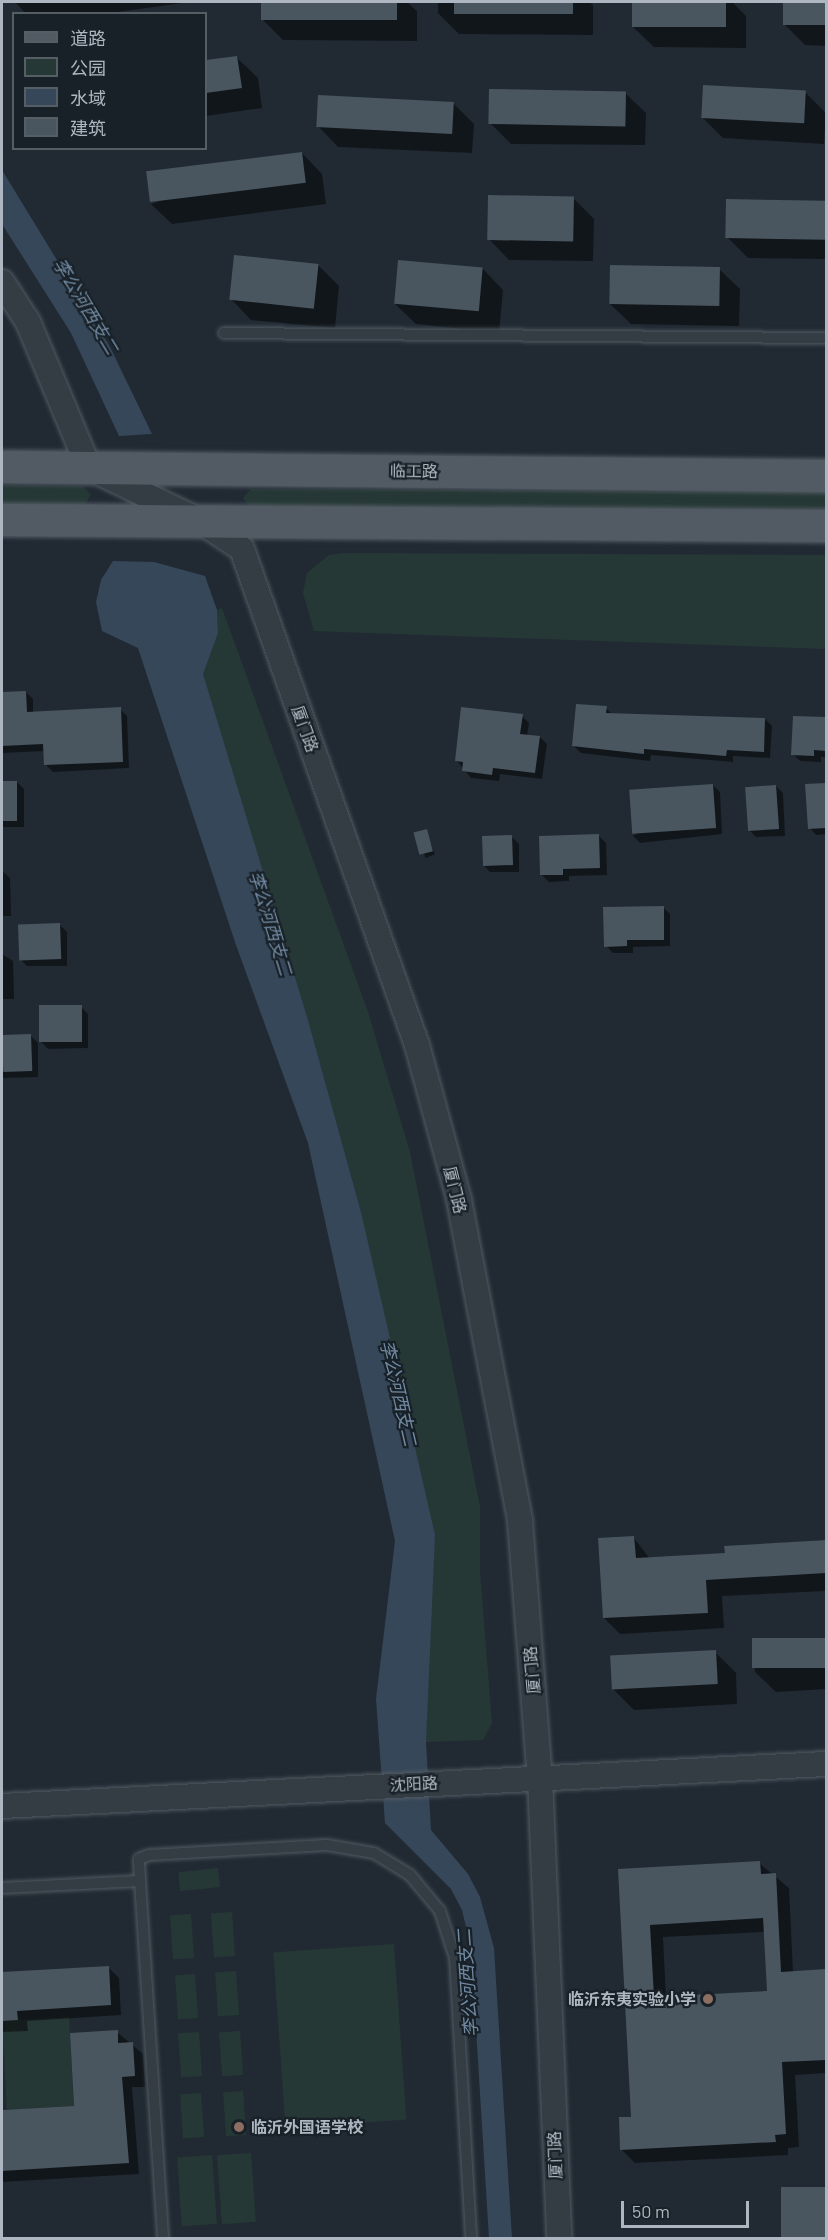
<!DOCTYPE html>
<html>
<head>
<meta charset="utf-8">
<style>
  body { margin:0 }
  #map { position:relative; width:828px; height:2240px; overflow:hidden; background:#212a33; font-family:Barlow,"Noto Sans SC",sans-serif }
  div>[style] { position:absolute }
  .green>* { inset:0; background:#263836; transform-origin:0 0 }
  .water>* { inset:0; background:#364759 }
  .shadow>* { inset:0; background:#0007; transform-origin:0 0 }
  .building>* { inset:0; background:#49555f; transform-origin:0 0 }
  .roads { filter:drop-shadow(0 0 2px #515a62) drop-shadow(0 0 2px #515a62) }
  .service>* { height:10px; margin:-5px; padding:0 5px; transform-origin:5px; border-radius:5px; background:#343c44 }
  .tertiary>* { height:24px; margin:-12px; padding:0 12px; transform-origin:12px; border-radius:12px; background:#343c44 }
  .primary>* { height:32px; margin:-16px; padding:0 16px; transform-origin:16px; border-radius:16px; background:#525b64 }
  .dots>* { width:16px; height:16px; translate:-50% -50%; box-sizing:border-box; border:3px solid #192128; border-radius:50% }
  span { translate:-50% -50%; white-space:nowrap; text-align:center; line-height:1.15; -webkit-text-stroke:4.5px #192128; paint-order:stroke }
  .street-label { font-size:16px; color:#aeb7c1 }
  .poi-label { font-size:16px; color:#aeb7c1; font-weight:700 }
  .right { translate:-100% -50%; text-align:right }
  .left { translate:0 -50%; text-align:left }
  .water-label { font-size:18px; color:#718aa2; font-style:italic }
  .frame { position:absolute; inset:0; border:3px solid #aeb7c1; pointer-events:none }
  .legend { position:absolute; left:12px; top:12px; width:195px; height:138px; box-sizing:border-box; background:#192128; border:2px solid #555d65; margin:0; padding:8px 10px; list-style:none; font-size:18px; color:#aeb7c1 }
  .legend li { display:flex; align-items:center; gap:12px; height:30px }
  .legend b { width:30px; border:2px solid #555d65 }
  .scale { position:absolute; left:621px; top:2201px; width:128px; height:27px; box-sizing:border-box; border:3px solid #aeb7c1; border-top:0; padding-left:8px; font-size:18px; line-height:21px; white-space:nowrap; color:#aeb7c1; -webkit-text-stroke:4px #192128; paint-order:stroke }
</style>
</head>
<body>
<div id="map">
  <div class="green">
    <div style="clip-path:polygon(2px 485px,83px 486px,91px 495px,83px 506px,2px 505px)"></div>
    <div style="clip-path:polygon(251px 489px,826px 492px,826px 512px,251px 509px,243px 498px)"></div>
    <div style="clip-path:polygon(344px 553px,826px 555px,826px 649px,314px 631px,303px 593px,307px 573px,329px 555px)"></div>
    <div style="clip-path:polygon(222px 608px,368px 1012px,410px 1152px,480px 1507px,480px 1572px,492px 1723px,483px 1740px,426px 1742px,426px 1703px,361px 1212px,308px 1020px,202px 674px,218px 633px,217px 610px)"></div>
    <div style="left:218px;top:1868px;width:19px;height:40px;rotate:84deg"></div>
    <div style="left:232px;top:1912px;width:44px;height:21px;rotate:86deg"></div>
    <div style="left:191px;top:1914px;width:44px;height:21px;rotate:86deg"></div>
    <div style="left:394px;top:1944px;width:176px;height:121px;rotate:86deg"></div>
    <div style="left:236px;top:1971px;width:44px;height:21px;rotate:86deg"></div>
    <div style="left:195px;top:1974px;width:44px;height:20px;rotate:86deg"></div>
    <div style="left:69px;top:2017px;width:89px;height:67px;rotate:87deg"></div>
    <div style="left:240px;top:2031px;width:44px;height:21px;rotate:86deg"></div>
    <div style="left:199px;top:2032px;width:44px;height:21px;rotate:86deg"></div>
    <div style="left:243px;top:2091px;width:44px;height:20px;rotate:86deg"></div>
    <div style="left:201px;top:2093px;width:44px;height:21px;rotate:86deg"></div>
    <div style="left:251px;top:2153px;width:69px;height:34px;rotate:86deg"></div>
    <div style="left:212px;top:2155px;width:69px;height:35px;rotate:86deg"></div>
  </div>
  <div class="water">
    <div style="clip-path:polygon(2px 170px,110px 347px,152px 434px,119px 436px,71px 333px,2px 224px)"></div>
    <div style="clip-path:polygon(113px 561px,154px 562px,205px 576px,217px 610px,218px 633px,203px 674px,308px 1020px,361px 1212px,435px 1535px,426px 1742px,431px 1830px,468px 1874px,480px 1897px,494px 1948px,512px 2238px,489px 2238px,471px 1948px,462px 1910px,451px 1889px,385px 1823px,376px 1699px,395px 1541px,308px 1143px,236px 945px,138px 648px,102px 631px,96px 602px,101px 580px)"></div>
  </div>
  <div class="shadow">
    <div style="clip-path:polygon(15px 2px,190px 2px,103px 14px,26px 14px)"></div>
    <div style="clip-path:polygon(263px 2px,407px 2px,417px 11px,417px 41px,283px 40px,262px 19px)"></div>
    <div style="clip-path:polygon(438px 2px,589px 2px,593px 5px,593px 35px,459px 34px,438px 13px)"></div>
    <div style="clip-path:polygon(633px 2px,732px 2px,746px 16px,746px 48px,654px 47px,633px 27px)"></div>
    <div style="clip-path:polygon(785px 2px,826px 2px,826px 46px,805px 45px,785px 25px)"></div>
    <div style="clip-path:polygon(237px 58px,258px 78px,262px 108px,206px 116px,206px 62px)"></div>
    <div style="clip-path:polygon(805px 92px,826px 113px,824px 144px,723px 138px,703px 118px)"></div>
    <div style="clip-path:polygon(625px 93px,646px 113px,645px 145px,511px 144px,490px 123px)"></div>
    <div style="clip-path:polygon(453px 103px,474px 124px,472px 153px,338px 147px,318px 126px)"></div>
    <div style="clip-path:polygon(302px 153px,322px 174px,326px 204px,172px 224px,151px 204px)"></div>
    <div style="clip-path:polygon(573px 198px,594px 219px,593px 261px,509px 260px,489px 239px)"></div>
    <div style="clip-path:polygon(728px 201px,826px 202px,826px 259px,748px 258px,727px 237px)"></div>
    <div style="clip-path:polygon(318px 265px,339px 286px,335px 328px,251px 320px,231px 299px)"></div>
    <div style="clip-path:polygon(483px 269px,503px 290px,499px 333px,416px 324px,395px 304px)"></div>
    <div style="clip-path:polygon(719px 269px,740px 289px,739px 326px,631px 324px,610px 304px)"></div>
    <div style="clip-path:polygon(26px 692px,33px 699px,33px 713px,120px 709px,127px 716px,129px 768px,53px 772px,46px 765px,45px 751px,2px 753px,2px 693px)"></div>
    <div style="clip-path:polygon(606px 708px,613px 715px,765px 719px,772px 726px,770px 758px,733px 756px,733px 762px,651px 755px,650px 761px,581px 753px,574px 746px)"></div>
    <div style="clip-path:polygon(522px 716px,529px 723px,527px 736px,540px 737px,547px 744px,542px 779px,500px 774px,499px 781px,471px 778px,456px 760px)"></div>
    <div style="clip-path:polygon(795px 717px,826px 718px,826px 757px,821px 757px,821px 762px,800px 761px,793px 754px)"></div>
    <div style="clip-path:polygon(2px 782px,17px 782px,24px 789px,24px 827px,2px 827px)"></div>
    <div style="clip-path:polygon(713px 785px,720px 792px,722px 834px,640px 843px,633px 836px)"></div>
    <div style="clip-path:polygon(826px 785px,826px 834px,816px 835px,810px 828px,807px 786px)"></div>
    <div style="clip-path:polygon(776px 786px,783px 793px,785px 836px,756px 837px,749px 830px)"></div>
    <div style="left:426px;top:831px;width:25px;height:10px;rotate:69deg"></div>
    <div style="clip-path:polygon(599px 836px,606px 843px,607px 875px,569px 876px,569px 881px,549px 882px,542px 875px)"></div>
    <div style="clip-path:polygon(512px 837px,519px 844px,519px 872px,490px 872px,483px 865px)"></div>
    <div style="clip-path:polygon(2px 871px,10px 878px,11px 916px,2px 916px)"></div>
    <div style="clip-path:polygon(663px 907px,670px 914px,670px 946px,633px 947px,633px 953px,613px 953px,606px 946px)"></div>
    <div style="clip-path:polygon(60px 925px,67px 932px,67px 966px,27px 966px,20px 959px)"></div>
    <div style="clip-path:polygon(2px 954px,13px 961px,14px 999px,2px 999px)"></div>
    <div style="clip-path:polygon(81px 1007px,88px 1014px,88px 1048px,48px 1049px,41px 1042px)"></div>
    <div style="clip-path:polygon(2px 1036px,31px 1036px,38px 1043px,38px 1077px,2px 1078px)"></div>
    <div style="clip-path:polygon(634px 1538px,650px 1559px,727px 1555px,726px 1547px,826px 1540px,826px 1591px,722px 1596px,724px 1628px,620px 1634px,604px 1618px)"></div>
    <div style="clip-path:polygon(826px 1639px,826px 1689px,776px 1692px,755px 1672px,753px 1644px)"></div>
    <div style="clip-path:polygon(715px 1652px,736px 1673px,737px 1704px,634px 1710px,613px 1689px)"></div>
    <div style="clip-path:polygon(evenodd,759px 1863px,789px 1888px,793px 1972px,826px 1971px,826px 2073px,795px 2075px,799px 2147px,788px 2148px,788px 2155px,635px 2163px,622px 2150px,633px 2118px,619px 1871px,759px 1863px,765px 1932px,769px 1992px,666px 1998px,663px 1937px,765px 1932px)"></div>
    <div style="clip-path:polygon(108px 1967px,119px 1978px,121px 2015px,27px 2021px,28px 2031px,2px 2032px,2px 1974px)"></div>
    <div style="clip-path:polygon(117px 2032px,143px 2054px,145px 2087px,132px 2087px,139px 2174px,2px 2182px,2px 2112px,76px 2107px)"></div>
    <div style="left:826px;top:2190px;width:48px;height:43px;rotate:90deg"></div>
  </div>
  <div class="building">
    <div style="left:261px;top:2px;width:136px;height:18px"></div>
    <div style="left:454px;top:2px;width:119px;height:12px"></div>
    <div style="left:632px;top:2px;width:94px;height:25px"></div>
    <div style="left:783px;top:2px;width:43px;height:23px"></div>
    <div style="clip-path:polygon(237px 56px,242px 88px,206px 93px,206px 60px)"></div>
    <div style="left:703px;top:85px;width:103px;height:33px;rotate:3deg"></div>
    <div style="left:489px;top:89px;width:137px;height:35px;rotate:1deg"></div>
    <div style="left:318px;top:95px;width:136px;height:32px;rotate:3deg"></div>
    <div style="left:302px;top:152px;width:31px;height:157px;rotate:83deg"></div>
    <div style="left:488px;top:195px;width:86px;height:45px;rotate:1deg"></div>
    <div style="left:726px;top:199px;width:100px;height:39px;rotate:1deg"></div>
    <div style="left:234px;top:255px;width:85px;height:45px;rotate:6deg"></div>
    <div style="left:398px;top:260px;width:85px;height:44px;rotate:5deg"></div>
    <div style="left:610px;top:265px;width:110px;height:39px;rotate:1deg"></div>
    <div style="clip-path:polygon(26px 691px,27px 712px,121px 707px,123px 762px,44px 765px,43px 744px,2px 746px,2px 692px)"></div>
    <div style="clip-path:polygon(576px 704px,607px 706px,606px 713px,765px 718px,764px 752px,727px 750px,726px 756px,644px 749px,644px 754px,572px 746px)"></div>
    <div style="clip-path:polygon(461px 707px,523px 714px,520px 734px,540px 736px,535px 773px,493px 768px,492px 775px,462px 771px,463px 762px,455px 761px)"></div>
    <div style="clip-path:polygon(793px 716px,826px 717px,826px 751px,814px 750px,814px 756px,791px 755px)"></div>
    <div style="left:2px;top:781px;width:15px;height:40px"></div>
    <div style="clip-path:polygon(826px 783px,826px 828px,808px 829px,805px 784px)"></div>
    <div style="left:713px;top:784px;width:44px;height:84px;rotate:86deg"></div>
    <div style="left:776px;top:785px;width:44px;height:31px;rotate:86deg"></div>
    <div style="left:427px;top:829px;width:23px;height:14px;rotate:75deg"></div>
    <div style="clip-path:polygon(599px 834px,600px 868px,563px 869px,563px 875px,540px 875px,539px 836px)"></div>
    <div style="left:512px;top:835px;width:30px;height:30px;rotate:88deg"></div>
    <div style="clip-path:polygon(664px 906px,664px 940px,627px 940px,627px 946px,604px 947px,603px 907px)"></div>
    <div style="left:60px;top:923px;width:36px;height:42px;rotate:88deg"></div>
    <div style="left:82px;top:1005px;width:37px;height:43px;rotate:90deg"></div>
    <div style="left:31px;top:1034px;width:37px;height:29px;rotate:88deg"></div>
    <div style="clip-path:polygon(634px 1536px,636px 1558px,725px 1553px,724px 1546px,826px 1540px,826px 1573px,706px 1580px,708px 1613px,603px 1618px,598px 1538px)"></div>
    <div style="left:826px;top:1638px;width:30px;height:74px;rotate:90deg"></div>
    <div style="left:716px;top:1650px;width:34px;height:106px;rotate:87deg"></div>
    <div style="clip-path:polygon(evenodd,760px 1861px,761px 1874px,776px 1873px,781px 1972px,826px 1969px,826px 2060px,782px 2062px,786px 2134px,775px 2135px,776px 2142px,620px 2150px,619px 2117px,631px 2117px,618px 1869px,760px 1861px,763px 1918px,767px 1991px,654px 1997px,650px 1925px,763px 1918px)"></div>
    <div style="clip-path:polygon(109px 1966px,111px 2005px,17px 2011px,18px 2020px,2px 2021px,2px 1972px)"></div>
    <div style="clip-path:polygon(118px 2030px,118px 2043px,133px 2042px,135px 2076px,122px 2077px,129px 2163px,2px 2171px,2px 2110px,74px 2106px,70px 2033px)"></div>
    <div style="left:826px;top:2187px;width:51px;height:45px;rotate:90deg"></div>
  </div>
  <div class="roads">
    <div class="service">
      <div style="left:224px;top:333px;width:602px;rotate:0.48deg"></div>
      <div style="left:140px;top:1881px;width:358px;rotate:86.3deg"></div>
      <div style="left:2px;top:1888px;width:138px;rotate:-2.9deg"></div>
      <div style="left:140px;top:1881px;width:22px;rotate:-93deg"></div>
      <div style="left:139px;top:1859px;width:11px;rotate:-22deg"></div>
      <div style="left:149px;top:1855px;width:178px;rotate:-3.2deg"></div>
      <div style="left:327px;top:1845px;width:48px;rotate:9.7deg"></div>
      <div style="left:374px;top:1853px;width:42px;rotate:31.4deg"></div>
      <div style="left:410px;top:1875px;width:47px;rotate:50.2deg"></div>
      <div style="left:440px;top:1911px;width:49px;rotate:72.3deg"></div>
      <div style="left:455px;top:1958px;width:280px;rotate:86.7deg"></div>
    </div>
    <div class="tertiary">
      <div style="left:2px;top:282px;width:48px;rotate:57deg"></div>
      <div style="left:28px;top:322px;width:158px;rotate:67.3deg"></div>
      <div style="left:89px;top:468px;width:123px;rotate:25.5deg"></div>
      <div style="left:200px;top:521px;width:50px;rotate:33.7deg"></div>
      <div style="left:242px;top:549px;width:526px;rotate:70.57deg"></div>
      <div style="left:417px;top:1045px;width:161px;rotate:74.8deg"></div>
      <div style="left:459px;top:1200px;width:327px;rotate:79.2deg"></div>
      <div style="left:520px;top:1521px;width:258px;rotate:85.6deg"></div>
      <div style="left:540px;top:1778px;width:460px;rotate:87.6deg"></div>
      <div style="left:2px;top:1806px;width:825px;rotate:-2.92deg"></div>
    </div>
    <div class="primary">
      <div style="left:2px;top:467px;width:824px;rotate:0.63deg"></div>
      <div style="left:2px;top:520px;width:824px;rotate:0.42deg"></div>
    </div>
  </div>
  <div class="dots">
    <div style="left:708px;top:1999px;background:#8d6e63"></div>
    <div style="left:239px;top:2127px;background:#8d6e63"></div>
  </div>
  <div class="street-label">
    <span style="left:414px;top:471px;rotate:1deg">临工路</span>
    <span style="left:305px;top:729px;rotate:70deg">厦门路</span>
    <span style="left:455px;top:1190px;rotate:76deg">厦门路</span>
    <span style="left:532px;top:1670px;rotate:-95deg">厦门路</span>
    <span style="left:414px;top:1784px;rotate:-3deg">沈阳路</span>
    <span style="left:555px;top:2155px;rotate:-92deg">厦门路</span>
  </div>
  <div class="poi-label">
    <span class="right" style="left:696px;top:1999px">临沂东夷实验小学</span>
    <span class="left" style="left:251px;top:2127px">临沂外国语学校</span>
  </div>
  <div class="water-label">
    <span style="left:86px;top:306px;rotate:59deg">李公河西支二</span>
    <span style="left:271px;top:923px;rotate:73deg">李公河西支二</span>
    <span style="left:399px;top:1393px;rotate:77deg">李公河西支二</span>
    <span style="left:467px;top:1983px;rotate:-94deg">李公河西支二</span>
  </div>
  <div class="frame"></div>
  <ul class="legend">
  <li><b style="height:8px;background:#525b64"></b>道路</li>
  <li><b style="height:16px;background:#263836"></b>公园</li>
  <li><b style="height:16px;background:#364759"></b>水域</li>
  <li><b style="height:16px;background:#49555f"></b>建筑</li>
  </ul>
  <div class="scale">50 m</div>
</div>
</body>
</html>
